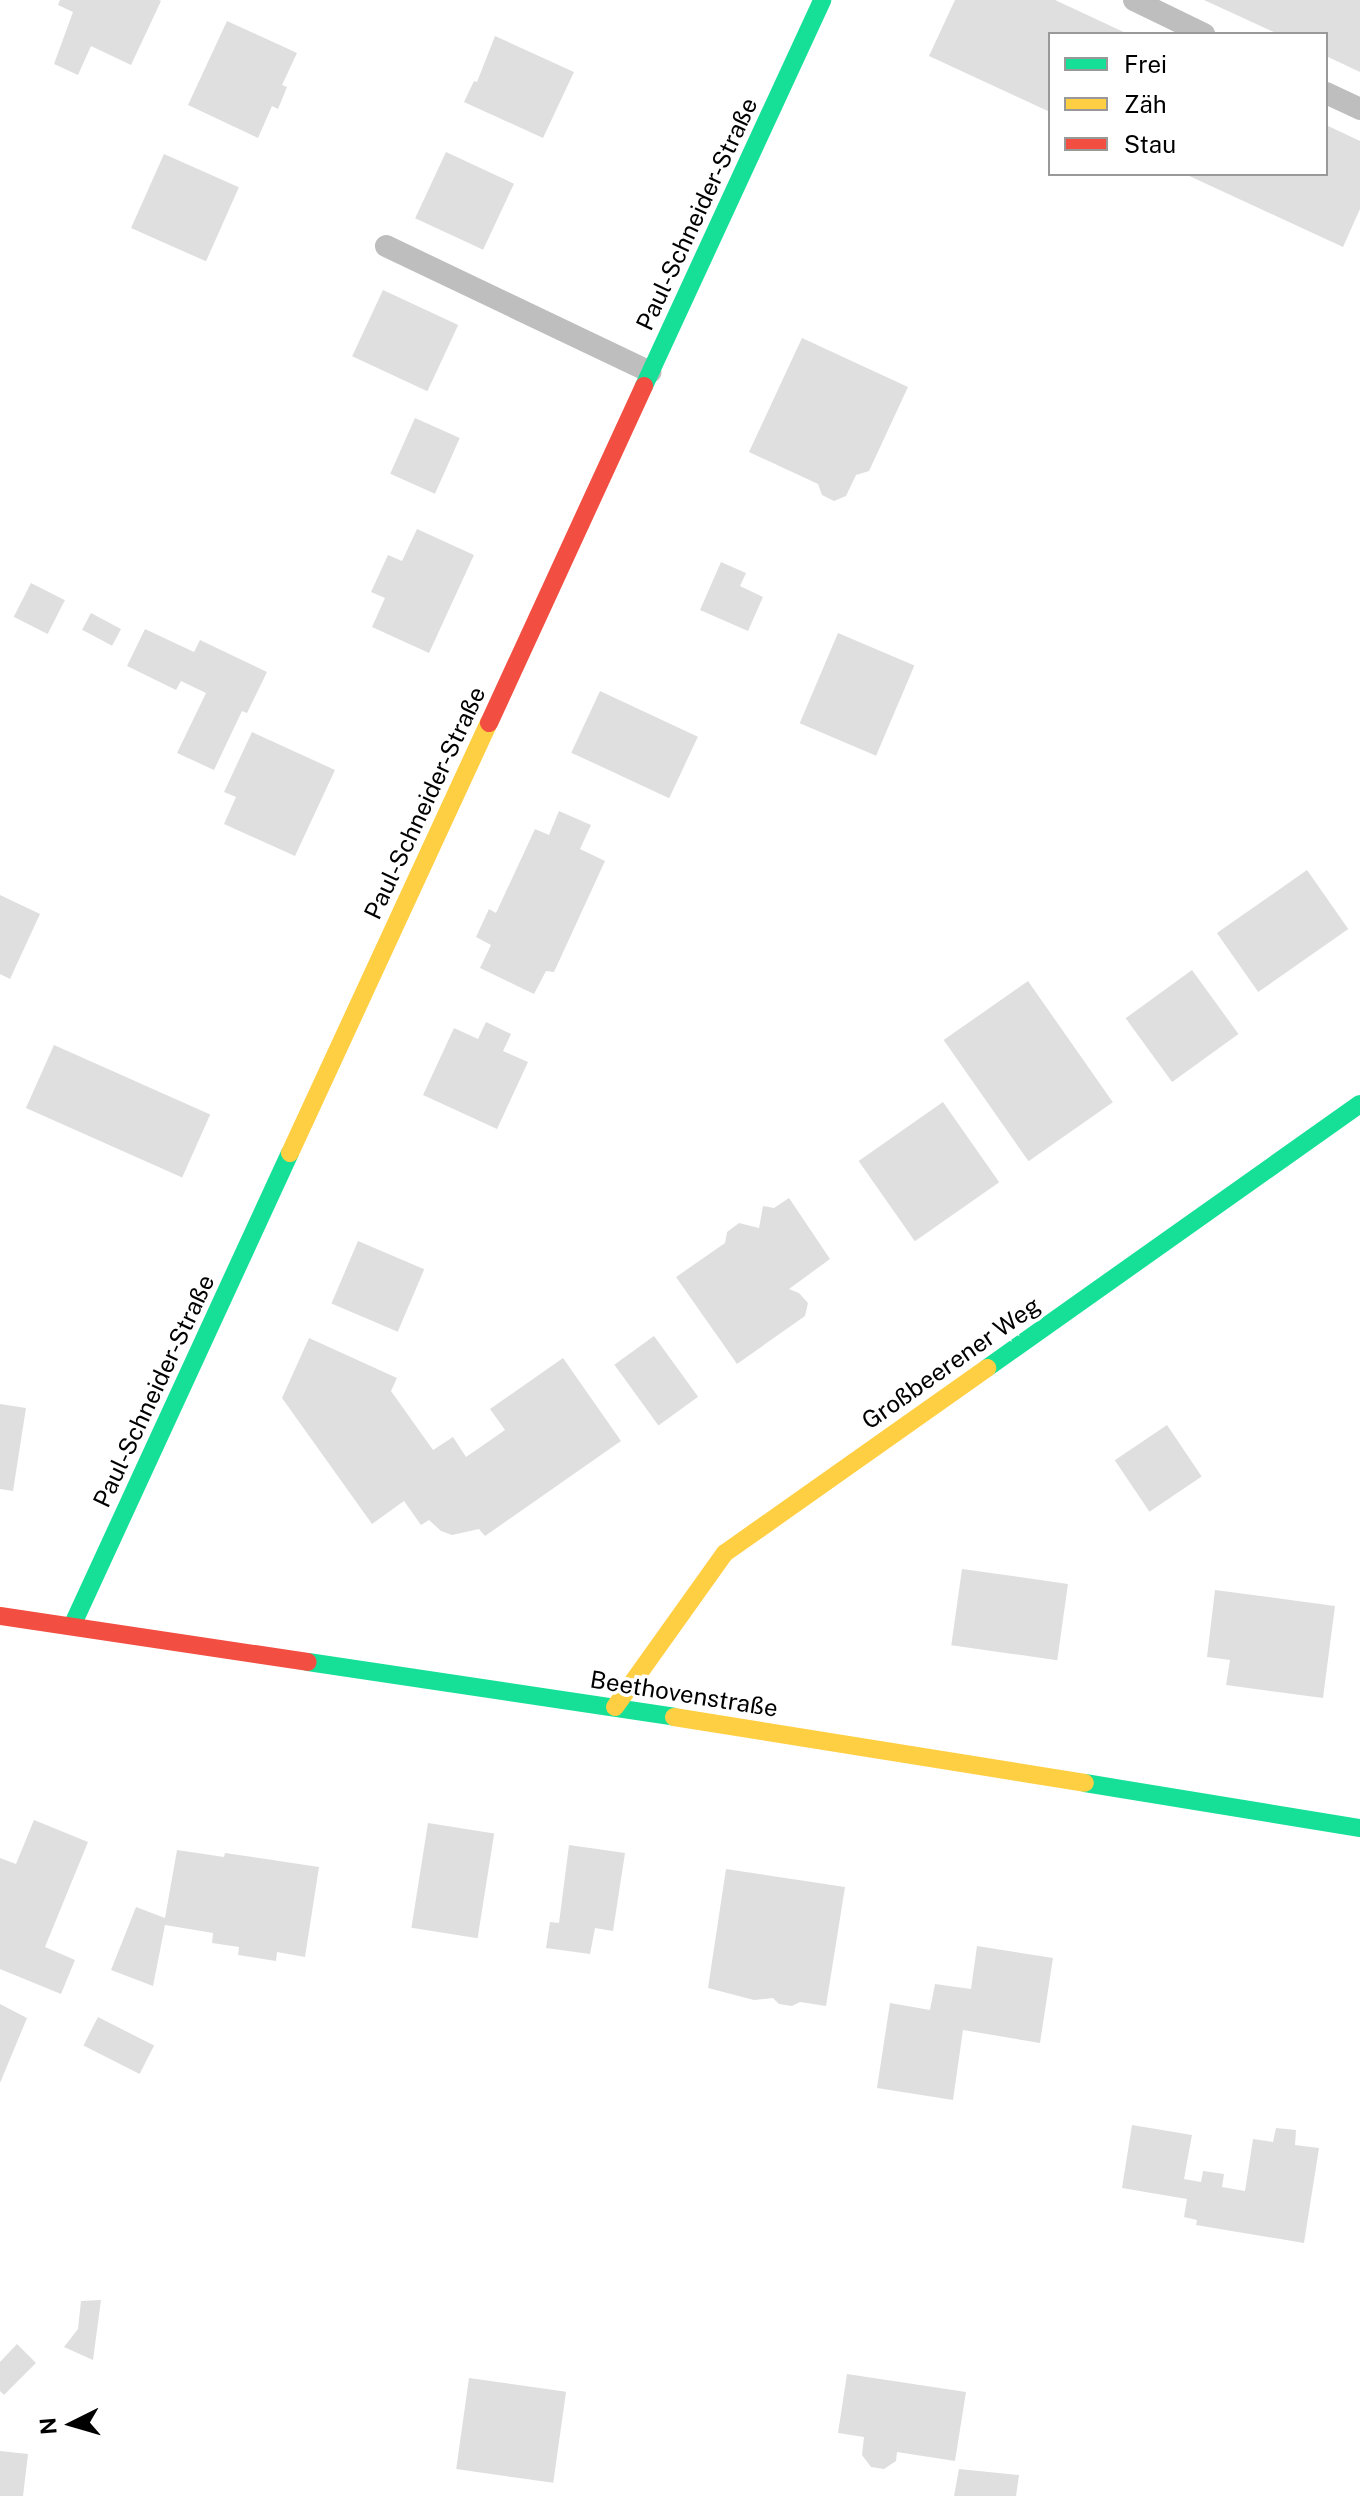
<!DOCTYPE html>
<html>
<head>
<meta charset="utf-8">
<style>
  body { margin:0 }
  #map { position:relative; width:1360px; height:2496px; overflow:hidden; background:#fff; font-family:"Public Sans",sans-serif }
  div>[style] { position:absolute }
  .building>* { inset:0; background:#dfdfdf; transform-origin:0 0 }
  .lane>* { height:22px; margin:-11px; padding:0 11px; transform-origin:11px; border-radius:11px; background:#bebebe }
  .fast>* { height:18px; margin:-9px; padding:0 9px; transform-origin:9px; border-radius:9px; background:#16e098 }
  .slow>* { height:18px; margin:-9px; padding:0 9px; transform-origin:9px; border-radius:9px; background:#ffcf43 }
  .jam>* { height:18px; margin:-9px; padding:0 9px; transform-origin:9px; border-radius:9px; background:#f24e42 }
  span { translate:-50% -50%; white-space:nowrap; text-align:center; line-height:1.15; -webkit-text-stroke:7px #fff; paint-order:stroke }
  .street-label { font-size:24px; color:#000 }
  .legend { position:absolute; left:1048px; top:32px; width:280px; height:144px; box-sizing:border-box; background:#fff; border:2px solid #999; margin:0; padding:10px 14px; list-style:none; font-size:24px; color:#000 }
  .legend li { display:flex; align-items:center; gap:16px; height:40px }
  .legend b { width:40px; border:2px solid #999 }
  .north { position:absolute; left:32px; top:2384px; width:80px; height:80px; -webkit-text-stroke:6px #fff; paint-order:stroke; rotate:265deg; font-size:22px; font-weight:700; line-height:32px; text-align:center; color:#000 }
  .north::after { content:''; display:block; margin:auto; width:28px; height:36px; background:#000; clip-path:polygon(50% 0,100% 100%,50% 72%,0 100%) }
</style>
</head>
<body>
<div id="map">
  <div class="building">
    <div style="clip-path:polygon(60px 0,159px 0,161px 1px,131px 65px,91px 46px,78px 75px,54px 64px,73px 12px,58px 5px)"></div>
    <div style="clip-path:polygon(955px 0,1055px 0,1128px 34px,1050px 34px,1050px 112px,929px 56px)"></div>
    <div style="clip-path:polygon(1204px 0,1360px 0,1360px 72px,1326px 56px,1326px 34px,1278px 34px)"></div>
    <div style="clip-path:polygon(227px 21px,297px 53px,282px 85px,287px 87px,278px 109px,272px 106px,258px 138px,188px 105px)"></div>
    <div style="clip-path:polygon(495px 36px,574px 72px,543px 138px,464px 102px,474px 81px,477px 82px)"></div>
    <div style="clip-path:polygon(1326px 125px,1360px 141px,1360px 209px,1343px 247px,1185px 174px,1326px 174px)"></div>
    <div style="left:446px;top:152px;width:75px;height:73px;rotate:25deg"></div>
    <div style="left:164px;top:154px;width:82px;height:81px;rotate:24deg"></div>
    <div style="left:383px;top:290px;width:83px;height:73px;rotate:25deg"></div>
    <div style="clip-path:polygon(802px 338px,908px 387px,869px 471px,856px 475px,846px 496px,834px 501px,822px 495px,818px 484px,749px 452px)"></div>
    <div style="left:415px;top:418px;width:49px;height:61px;rotate:24deg"></div>
    <div style="clip-path:polygon(417px 529px,474px 555px,429px 653px,372px 627px,385px 598px,371px 592px,388px 555px,402px 561px)"></div>
    <div style="clip-path:polygon(721px 562px,746px 573px,740px 586px,763px 597px,748px 631px,700px 610px)"></div>
    <div style="left:31px;top:583px;width:38px;height:38px;rotate:27deg"></div>
    <div style="left:91px;top:613px;width:34px;height:19px;rotate:28deg"></div>
    <div style="clip-path:polygon(145px 629px,194px 652px,200px 640px,267px 672px,247px 713px,242px 711px,214px 770px,177px 753px,206px 693px,181px 681px,176px 690px,127px 666px)"></div>
    <div style="left:838px;top:633px;width:83px;height:98px;rotate:23deg"></div>
    <div style="left:600px;top:691px;width:108px;height:68px;rotate:25deg"></div>
    <div style="clip-path:polygon(252px 732px,335px 770px,295px 856px,224px 824px,236px 797px,224px 792px)"></div>
    <div style="clip-path:polygon(559px 811px,591px 825px,580px 849px,605px 861px,554px 972px,546px 971px,534px 994px,480px 968px,491px 945px,476px 937px,489px 909px,496px 913px,535px 829px,549px 835px)"></div>
    <div style="left:1307px;top:870px;width:72px;height:110px;rotate:55deg"></div>
    <div style="clip-path:polygon(0 895px,40px 914px,10px 979px,0 974px)"></div>
    <div style="left:1192px;top:970px;width:79px;height:82px;rotate:54deg"></div>
    <div style="left:1028px;top:981px;width:148px;height:103px;rotate:55deg"></div>
    <div style="clip-path:polygon(486px 1022px,511px 1034px,503px 1051px,528px 1062px,497px 1129px,423px 1095px,454px 1028px,478px 1039px)"></div>
    <div style="left:54px;top:1045px;width:171px;height:69px;rotate:24deg"></div>
    <div style="left:943px;top:1102px;width:98px;height:103px;rotate:55deg"></div>
    <div style="clip-path:polygon(789px 1198px,830px 1259px,789px 1289px,799px 1293px,808px 1303px,805px 1316px,737px 1364px,676px 1277px,725px 1243px,727px 1232px,739px 1223px,759px 1228px,763px 1206px,774px 1208px)"></div>
    <div style="left:358px;top:1241px;width:72px;height:68px;rotate:23deg"></div>
    <div style="left:654px;top:1336px;width:75px;height:49px;rotate:54deg"></div>
    <div style="clip-path:polygon(309px 1338px,397px 1378px,391px 1391px,433px 1450px,453px 1437px,466px 1457px,482px 1446px,505px 1430px,490px 1409px,563px 1358px,621px 1441px,485px 1536px,479px 1529px,452px 1535px,441px 1531px,429px 1520px,421px 1525px,404px 1501px,372px 1524px,282px 1398px)"></div>
    <div style="clip-path:polygon(0 1404px,26px 1408px,13px 1491px,0 1489px)"></div>
    <div style="left:1167px;top:1425px;width:62px;height:63px;rotate:56deg"></div>
    <div style="left:962px;top:1569px;width:107px;height:77px;rotate:8deg"></div>
    <div style="clip-path:polygon(1215px 1590px,1335px 1606px,1323px 1698px,1226px 1685px,1230px 1660px,1207px 1657px)"></div>
    <div style="clip-path:polygon(34px 1820px,88px 1842px,45px 1947px,75px 1960px,61px 1994px,0 1969px,0 1858px,16px 1864px)"></div>
    <div style="left:428px;top:1823px;width:67px;height:106px;rotate:9deg"></div>
    <div style="clip-path:polygon(569px 1845px,625px 1853px,613px 1931px,595px 1928px,590px 1954px,546px 1948px,550px 1922px,559px 1923px)"></div>
    <div style="clip-path:polygon(177px 1850px,224px 1857px,225px 1853px,319px 1867px,305px 1957px,277px 1952px,276px 1961px,238px 1955px,239px 1947px,212px 1943px,213px 1933px,165px 1925px,153px 1986px,111px 1970px,136px 1907px,165px 1918px)"></div>
    <div style="clip-path:polygon(726px 1869px,845px 1887px,826px 2006px,800px 2002px,792px 2006px,779px 2004px,773px 1998px,754px 2000px,708px 1988px)"></div>
    <div style="clip-path:polygon(977px 1946px,1053px 1958px,1040px 2043px,963px 2030px,953px 2100px,877px 2088px,890px 2003px,930px 2010px,935px 1984px,971px 1989px)"></div>
    <div style="clip-path:polygon(0 2004px,27px 2018px,0 2083px)"></div>
    <div style="left:98px;top:2017px;width:63px;height:32px;rotate:27deg"></div>
    <div style="clip-path:polygon(1132px 2125px,1192px 2135px,1184px 2179px,1201px 2182px,1203px 2171px,1224px 2174px,1222px 2187px,1245px 2191px,1253px 2139px,1273px 2142px,1276px 2128px,1296px 2130px,1295px 2145px,1319px 2148px,1304px 2243px,1196px 2225px,1197px 2220px,1184px 2217px,1187px 2199px,1122px 2188px)"></div>
    <div style="clip-path:polygon(101px 2300px,93px 2360px,64px 2347px,78px 2329px,81px 2301px)"></div>
    <div style="clip-path:polygon(17px 2344px,36px 2363px,4px 2395px,0 2391px,0 2362px)"></div>
    <div style="clip-path:polygon(847px 2374px,966px 2392px,955px 2461px,897px 2452px,896px 2461px,884px 2469px,871px 2467px,862px 2455px,864px 2437px,838px 2433px)"></div>
    <div style="left:469px;top:2378px;width:98px;height:92px;rotate:8deg"></div>
    <div style="clip-path:polygon(0 2451px,28px 2454px,23px 2496px,0 2496px)"></div>
    <div style="clip-path:polygon(959px 2469px,1019px 2475px,1016px 2496px,954px 2496px)"></div>
  </div>
  <div class="lane">
    <div style="left:1134px;top:0;width:78px;rotate:25.9deg"></div>
    <div style="left:1326px;top:93px;width:38px;rotate:25deg"></div>
    <div style="left:386px;top:246px;width:293px;rotate:25.5deg"></div>
  </div>
  <div class="fast">
    <div style="left:644px;top:386px;width:425px;rotate:-65.2deg"></div>
    <div style="left:987px;top:1368px;width:457px;rotate:-35.3deg"></div>
    <div style="left:72px;top:1626px;width:521px;rotate:-65.26deg"></div>
    <div style="left:308px;top:1662px;width:370px;rotate:8.5deg"></div>
    <div style="left:1085px;top:1783px;width:279px;rotate:9.3deg"></div>
  </div>
  <div class="slow">
    <div style="left:290px;top:1153px;width:474px;rotate:-65.2deg"></div>
    <div style="left:615px;top:1707px;width:189px;rotate:-54.5deg"></div>
    <div style="left:725px;top:1553px;width:321px;rotate:-35.2deg"></div>
    <div style="left:674px;top:1717px;width:416px;rotate:9.1deg"></div>
  </div>
  <div class="jam">
    <div style="left:489px;top:723px;width:371px;rotate:-65.3deg"></div>
    <div style="left:0;top:1616px;width:311px;rotate:8.5deg"></div>
  </div>
  <div class="street-label">
    <span style="left:697px;top:214px;rotate:-65deg">Paul-Schneider-Straße</span>
    <span style="left:425px;top:803px;rotate:-65deg">Paul-Schneider-Straße</span>
    <span style="left:951px;top:1363px;rotate:-35deg">Großbeerener Weg</span>
    <span style="left:154px;top:1391px;rotate:-65deg">Paul-Schneider-Straße</span>
    <span style="left:684px;top:1694px;rotate:9deg">Beethovenstraße</span>
  </div>
  <ul class="legend">
  <li><b style="height:10px;background:#16e098"></b>Frei</li>
  <li><b style="height:10px;background:#ffcf43"></b>Zäh</li>
  <li><b style="height:10px;background:#f24e42"></b>Stau</li>
  </ul>
  <div class="north">N</div>
</div>
</body>
</html>
